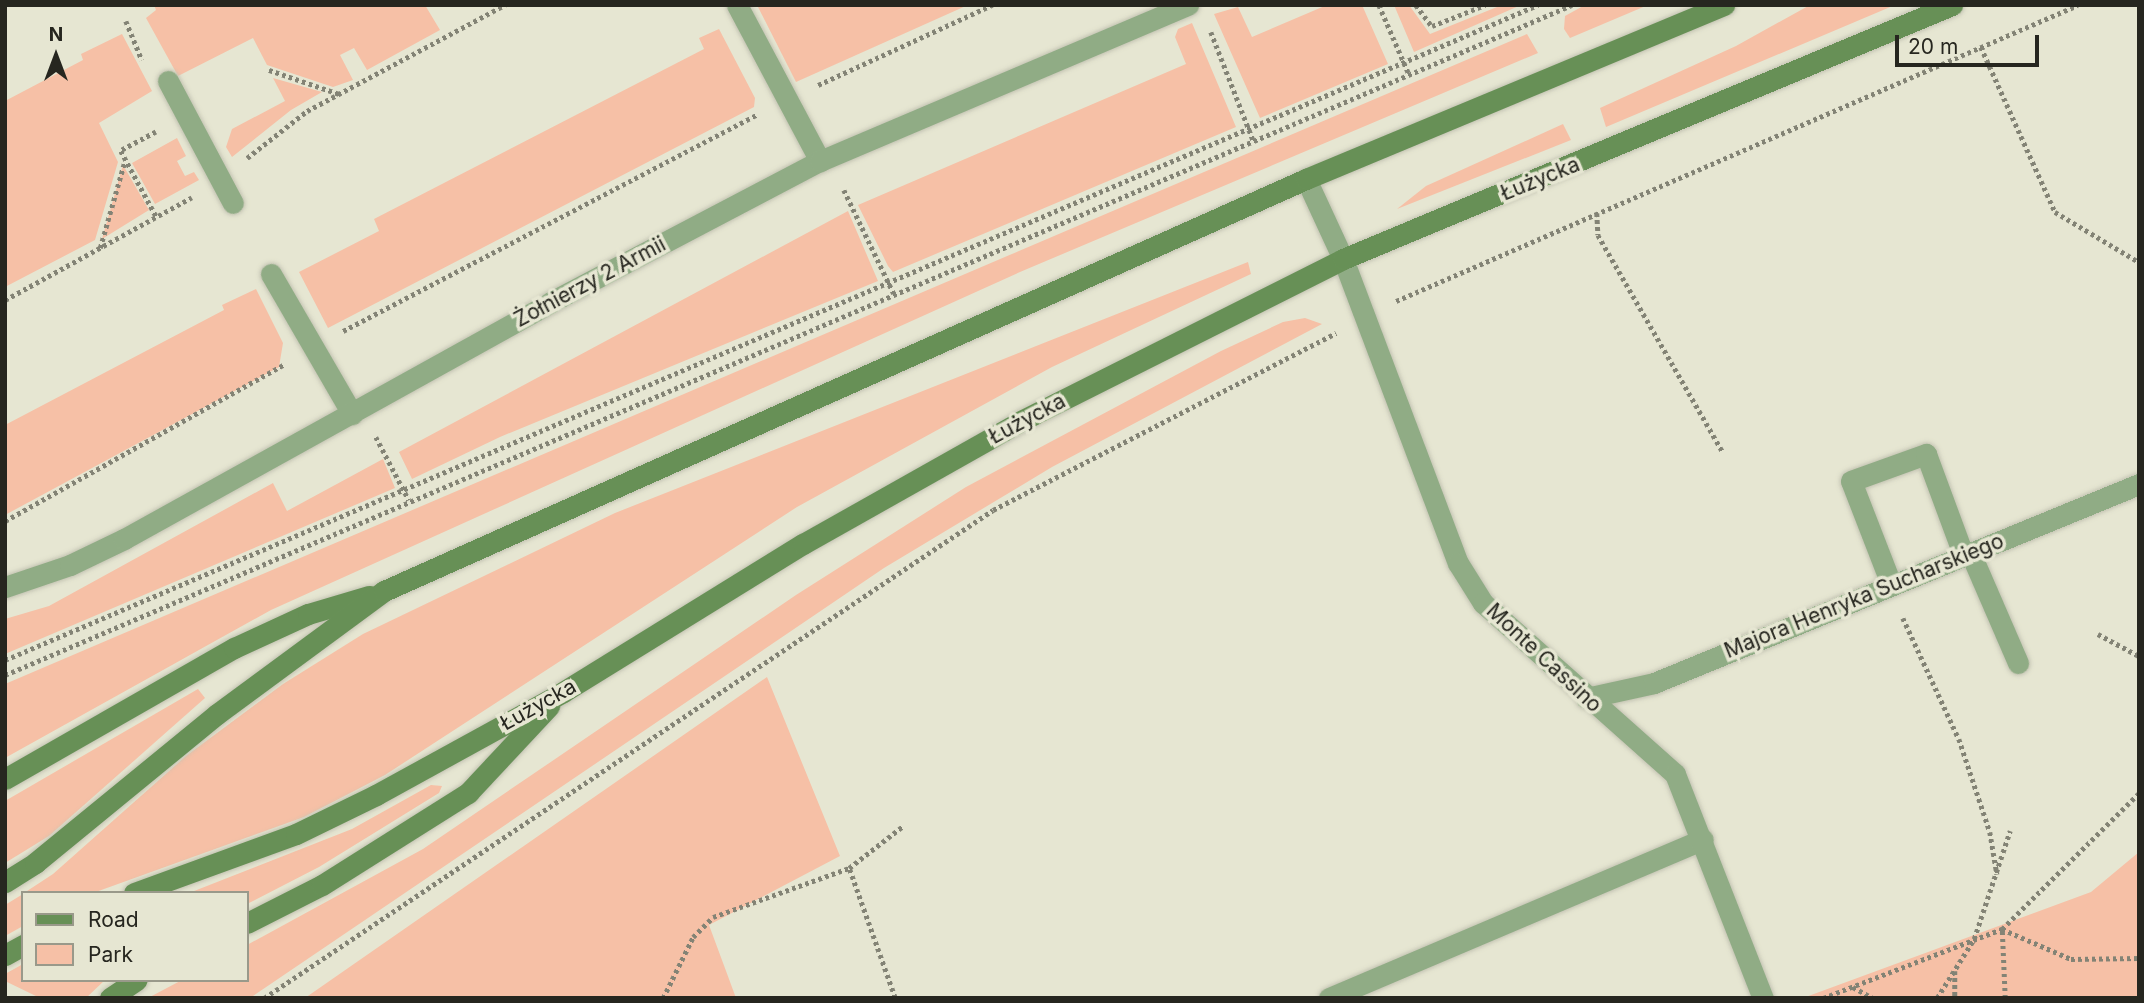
<!DOCTYPE html>
<html>
<head>
<meta charset="utf-8">
<style>
  body { margin:0 }
  #map { position:relative; width:2144px; height:1003px; overflow:hidden; background:#e6e6d2; font-family:Inter,sans-serif }
  div>[style] { position:absolute }
  .green>* { inset:0; background:#f6c0a6 }
  .path>* { height:4.5px; margin-top:-2.25px; transform-origin:0; background:repeating-linear-gradient(90deg,#838375 0 3.5px,transparent 0 7px) }
  .roads { filter:drop-shadow(0 0 2px #c3c3b2) drop-shadow(0 0 2px #c3c3b2) }
  .service>* { height:21px; margin:-10.5px; padding:0 10.5px; transform-origin:10.5px; border-radius:10.5px; background:#90ac85 }
  .minor>* { height:21px; margin:-10.5px; padding:0 10.5px; transform-origin:10.5px; border-radius:10.5px; background:#90ac85 }
  .secondary>* { height:21px; margin:-10.5px; padding:0 10.5px; transform-origin:10.5px; border-radius:10.5px; background:#679056 }
  span { translate:-50% -50%; white-space:nowrap; text-align:center; line-height:1.15; -webkit-text-stroke:7px #e6e6d2; paint-order:stroke }
  .street-label { font-size:21px; color:#26261f }
  .frame { position:absolute; inset:0; border:7px solid #26261f; pointer-events:none }
  .legend { position:absolute; left:21px; top:891px; width:228px; height:91px; box-sizing:border-box; background:#e6e6d2; border:2px solid #99998a; margin:0; padding:9px 12px; list-style:none; font-size:21px; color:#26261f }
  .legend li { display:flex; align-items:center; gap:14px; height:35px }
  .legend b { width:35px; border:2px solid #99998a }
  .north { position:absolute; left:21px; top:21px; width:70px; height:70px; -webkit-text-stroke:5px #e6e6d2; paint-order:stroke; rotate:0deg; font-size:19px; font-weight:700; line-height:28px; text-align:center; color:#26261f }
  .north::after { content:''; display:block; margin:auto; width:24px; height:32px; background:#26261f; clip-path:polygon(50% 0,100% 100%,50% 72%,0 100%) }
  .scale { position:absolute; left:1895px; top:35px; width:144px; height:32px; box-sizing:border-box; border:4px solid #26261f; border-top:0; padding-left:9px; font-size:21px; line-height:24px; white-space:nowrap; color:#26261f; -webkit-text-stroke:5px #e6e6d2; paint-order:stroke }
</style>
</head>
<body>
<div id="map">
  <div class="green">
    <div style="clip-path:polygon(154px 5px,425px 5px,440px 30px,367px 70px,354px 48px,340px 55px,353px 80px,333px 87px,267px 65px,253px 38px,178px 76px,146px 18px,156px 10px)"></div>
    <div style="clip-path:polygon(757px 5px,968px 5px,796px 82px)"></div>
    <div style="clip-path:polygon(1327px 5px,1362px 5px,1388px 64px,1260px 118px,1214px 14px,1238px 7px,1252px 37px)"></div>
    <div style="clip-path:polygon(1394px 5px,1409px 5px,1430px 34px,1502px 5px,1521px 5px,1414px 52px)"></div>
    <div style="clip-path:polygon(1585px 5px,1648px 5px,1570px 38px,1564px 29px,1565px 16px)"></div>
    <div style="clip-path:polygon(1810px 5px,1895px 5px,1606px 127px,1600px 108px,1736px 46px)"></div>
    <div style="clip-path:polygon(1192px 23px,1236px 127px,893px 272px,888px 266px,858px 205px,1186px 64px,1175px 37px,1178px 29px)"></div>
    <div style="clip-path:polygon(719px 29px,755px 98px,754px 107px,328px 328px,299px 272px,379px 231px,374px 219px,704px 49px,699px 38px)"></div>
    <div style="clip-path:polygon(122px 34px,152px 91px,99px 123px,118px 162px,95px 240px,5px 287px,5px 101px,83px 60px,81px 54px)"></div>
    <div style="clip-path:polygon(1527px 34px,1538px 53px,1020px 272px,271px 610px,5px 758px,5px 684px)"></div>
    <div style="clip-path:polygon(273px 78px,322px 92px,291px 110px,232px 157px,226px 147px,232px 129px,285px 101px)"></div>
    <div style="clip-path:polygon(1563px 124px,1571px 140px,1397px 209px,1426px 186px)"></div>
    <div style="clip-path:polygon(177px 138px,186px 156px,177px 161px,185px 176px,194px 172px,199px 180px,155px 204px,132px 163px)"></div>
    <div style="clip-path:polygon(123px 165px,149px 210px,102px 239px)"></div>
    <div style="clip-path:polygon(848px 211px,878px 281px,500px 437px,412px 479px,399px 452px)"></div>
    <div style="clip-path:polygon(1248px 262px,1251px 274px,1052px 367px,797px 507px,385px 775px,304px 817px,93px 893px,24px 893px,53px 874px,186px 756px,283px 684px,363px 634px,615px 513px)"></div>
    <div style="clip-path:polygon(256px 289px,283px 343px,279px 367px,5px 515px,5px 425px,224px 310px,222px 305px)"></div>
    <div style="clip-path:polygon(1305px 318px,1322px 324px,1052px 467px,884px 568px,250px 998px,148px 998px,182px 980px,247px 980px,247px 945px,423px 849px,796px 595px,966px 487px,1221px 351px,1283px 322px)"></div>
    <div style="clip-path:polygon(383px 459px,395px 488px,5px 654px,5px 619px,49px 606px,273px 483px,287px 511px)"></div>
    <div style="clip-path:polygon(767px 677px,840px 856px,709px 925px,736px 998px,305px 998px)"></div>
    <div style="clip-path:polygon(198px 689px,205px 698px,49px 836px,5px 863px,5px 801px)"></div>
    <div style="clip-path:polygon(431px 785px,442px 786px,439px 793px,319px 867px,247px 904px,247px 893px,189px 893px,352px 829px)"></div>
    <div style="clip-path:polygon(2139px 852px,2139px 998px,1803px 998px,2091px 892px)"></div>
    <div style="clip-path:polygon(23px 894px,23px 926px,5px 936px,5px 905px)"></div>
    <div style="clip-path:polygon(23px 964px,23px 980px,105px 980px,86px 998px,40px 998px,5px 981px,5px 974px)"></div>
  </div>
  <div class="path">
    <div style="left:1379px;top:5px;width:75px;rotate:66.5deg"></div>
    <div style="left:1416px;top:5px;width:26px;rotate:53deg"></div>
    <div style="left:1432px;top:26px;width:57px;rotate:-21.6deg"></div>
    <div style="left:126px;top:21px;width:42px;rotate:67.7deg"></div>
    <div style="left:1211px;top:32px;width:116px;rotate:68.7deg"></div>
    <div style="left:1981px;top:47px;width:181px;rotate:65.8deg"></div>
    <div style="left:2055px;top:212px;width:98px;rotate:30.8deg"></div>
    <div style="left:269px;top:70px;width:74px;rotate:18.9deg"></div>
    <div style="left:818px;top:85px;width:192px;rotate:-24.7deg"></div>
    <div style="left:156px;top:132px;width:40px;rotate:152deg"></div>
    <div style="left:121px;top:151px;width:74px;rotate:61.7deg"></div>
    <div style="left:247px;top:158px;width:76px;rotate:-38.1deg"></div>
    <div style="left:307px;top:111px;width:225px;rotate:-28.2deg"></div>
    <div style="left:844px;top:190px;width:115px;rotate:64.3deg"></div>
    <div style="left:1597px;top:213px;width:22px;rotate:87deg"></div>
    <div style="left:1598px;top:235px;width:250px;rotate:60.1deg"></div>
    <div style="left:100px;top:248px;width:91px;rotate:-74.1deg"></div>
    <div style="left:5px;top:300px;width:213px;rotate:-28.8deg"></div>
    <div style="left:1396px;top:301px;width:743px;rotate:-23.46deg"></div>
    <div style="left:343px;top:331px;width:467px;rotate:-27.6deg"></div>
    <div style="left:376px;top:437px;width:71px;rotate:62.4deg"></div>
    <div style="left:5px;top:521px;width:319px;rotate:-29.3deg"></div>
    <div style="left:1903px;top:618px;width:133px;rotate:65.2deg"></div>
    <div style="left:1959px;top:739px;width:98px;rotate:71.6deg"></div>
    <div style="left:1990px;top:832px;width:43px;rotate:80.5deg"></div>
    <div style="left:2098px;top:634px;width:47px;rotate:28.2deg"></div>
    <div style="left:5px;top:660px;width:1667px;rotate:-23.14deg"></div>
    <div style="left:5px;top:675px;width:1704px;rotate:-23.15deg"></div>
    <div style="left:1955px;top:971px;width:27px;rotate:90deg"></div>
    <div style="left:1853px;top:987px;width:23px;rotate:29deg"></div>
    <div style="left:264px;top:998px;width:877px;rotate:-33.8deg"></div>
    <div style="left:993px;top:510px;width:386px;rotate:-27.3deg"></div>
    <div style="left:663px;top:998px;width:68px;rotate:-63.8deg"></div>
    <div style="left:693px;top:937px;width:28px;rotate:-45deg"></div>
    <div style="left:713px;top:917px;width:145px;rotate:-19.8deg"></div>
    <div style="left:895px;top:998px;width:138px;rotate:-109.5deg"></div>
    <div style="left:849px;top:868px;width:68px;rotate:-37.9deg"></div>
    <div style="left:1823px;top:998px;width:192px;rotate:-21.1deg"></div>
    <div style="left:2002px;top:929px;width:193px;rotate:-44.8deg"></div>
    <div style="left:1937px;top:998px;width:70px;rotate:-57.9deg"></div>
    <div style="left:1974px;top:939px;width:114px;rotate:-71.6deg"></div>
    <div style="left:2005px;top:998px;width:69px;rotate:-92.5deg"></div>
    <div style="left:2002px;top:929px;width:75px;rotate:23.5deg"></div>
    <div style="left:2071px;top:959px;width:68px;rotate:-0.8deg"></div>
  </div>
  <div class="roads">
    <div class="service">
      <div style="left:737px;top:5px;width:177px;rotate:62deg"></div>
      <div style="left:168px;top:81px;width:138px;rotate:62deg"></div>
      <div style="left:271px;top:274px;width:162px;rotate:59.9deg"></div>
      <div style="left:1970px;top:552px;width:121px;rotate:66.6deg"></div>
      <div style="left:1891px;top:584px;width:110px;rotate:-111.2deg"></div>
      <div style="left:1851px;top:481px;width:80px;rotate:-19.8deg"></div>
      <div style="left:1926px;top:454px;width:107px;rotate:69.7deg"></div>
      <div style="left:1329px;top:998px;width:406px;rotate:-23deg"></div>
    </div>
    <div class="minor">
      <div style="left:1306px;top:179px;width:88px;rotate:65.2deg"></div>
      <div style="left:1343px;top:259px;width:325px;rotate:69.3deg"></div>
      <div style="left:1458px;top:563px;width:47px;rotate:58deg"></div>
      <div style="left:1483px;top:603px;width:257px;rotate:41.7deg"></div>
      <div style="left:1675px;top:774px;width:241px;rotate:68.6deg"></div>
      <div style="left:5px;top:587px;width:69px;rotate:-18.7deg"></div>
      <div style="left:70px;top:565px;width:60px;rotate:-25.7deg"></div>
      <div style="left:124px;top:539px;width:488px;rotate:-29deg"></div>
      <div style="left:551px;top:302px;width:304px;rotate:-27.7deg"></div>
      <div style="left:820px;top:161px;width:400px;rotate:-23deg"></div>
      <div style="left:1586px;top:698px;width:70px;rotate:-12.4deg"></div>
      <div style="left:1654px;top:683px;width:524px;rotate:-22.31deg"></div>
    </div>
    <div class="secondary">
      <div style="left:5px;top:779px;width:264px;rotate:-29.8deg"></div>
      <div style="left:234px;top:648px;width:81px;rotate:-24.7deg"></div>
      <div style="left:308px;top:614px;width:64px;rotate:-16.4deg"></div>
      <div style="left:5px;top:882px;width:36px;rotate:-32deg"></div>
      <div style="left:35px;top:863px;width:235px;rotate:-39.3deg"></div>
      <div style="left:217px;top:714px;width:207px;rotate:-36.4deg"></div>
      <div style="left:384px;top:591px;width:1010px;rotate:-24.08deg"></div>
      <div style="left:1306px;top:179px;width:453px;rotate:-22.6deg"></div>
      <div style="left:134px;top:893px;width:172px;rotate:-20deg"></div>
      <div style="left:296px;top:834px;width:89px;rotate:-26deg"></div>
      <div style="left:376px;top:795px;width:213px;rotate:-28.8deg"></div>
      <div style="left:563px;top:692px;width:282px;rotate:-31.7deg"></div>
      <div style="left:803px;top:544px;width:250px;rotate:-29.4deg"></div>
      <div style="left:1021px;top:421px;width:360px;rotate:-26.7deg"></div>
      <div style="left:1343px;top:259px;width:660px;rotate:-22.64deg"></div>
      <div style="left:247px;top:923px;width:84px;rotate:-26.9deg"></div>
      <div style="left:322px;top:885px;width:173px;rotate:-32.2deg"></div>
      <div style="left:468px;top:793px;width:119px;rotate:-47deg"></div>
      <div style="left:5px;top:955px;width:21px;rotate:-29deg"></div>
      <div style="left:110px;top:998px;width:32px;rotate:-34deg"></div>
    </div>
  </div>
  <div class="street-label">
    <span style="left:1540px;top:179px;rotate:-22deg">Łużycka</span>
    <span style="left:590px;top:282px;rotate:-28deg">Żołnierzy 2 Armii</span>
    <span style="left:1027px;top:419px;rotate:-28deg">Łużycka</span>
    <span style="left:1864px;top:596px;rotate:-22deg">Majora Henryka Sucharskiego</span>
    <span style="left:1544px;top:658px;rotate:43deg">Monte Cassino</span>
    <span style="left:538px;top:705px;rotate:-29deg">Łużycka</span>
  </div>
  <div class="frame"></div>
  <ul class="legend">
  <li><b style="height:9px;background:#679056"></b>Road</li>
  <li><b style="height:19px;background:#f6c0a6"></b>Park</li>
  </ul>
  <div class="north">N</div>
  <div class="scale">20 m</div>
</div>
</body>
</html>
